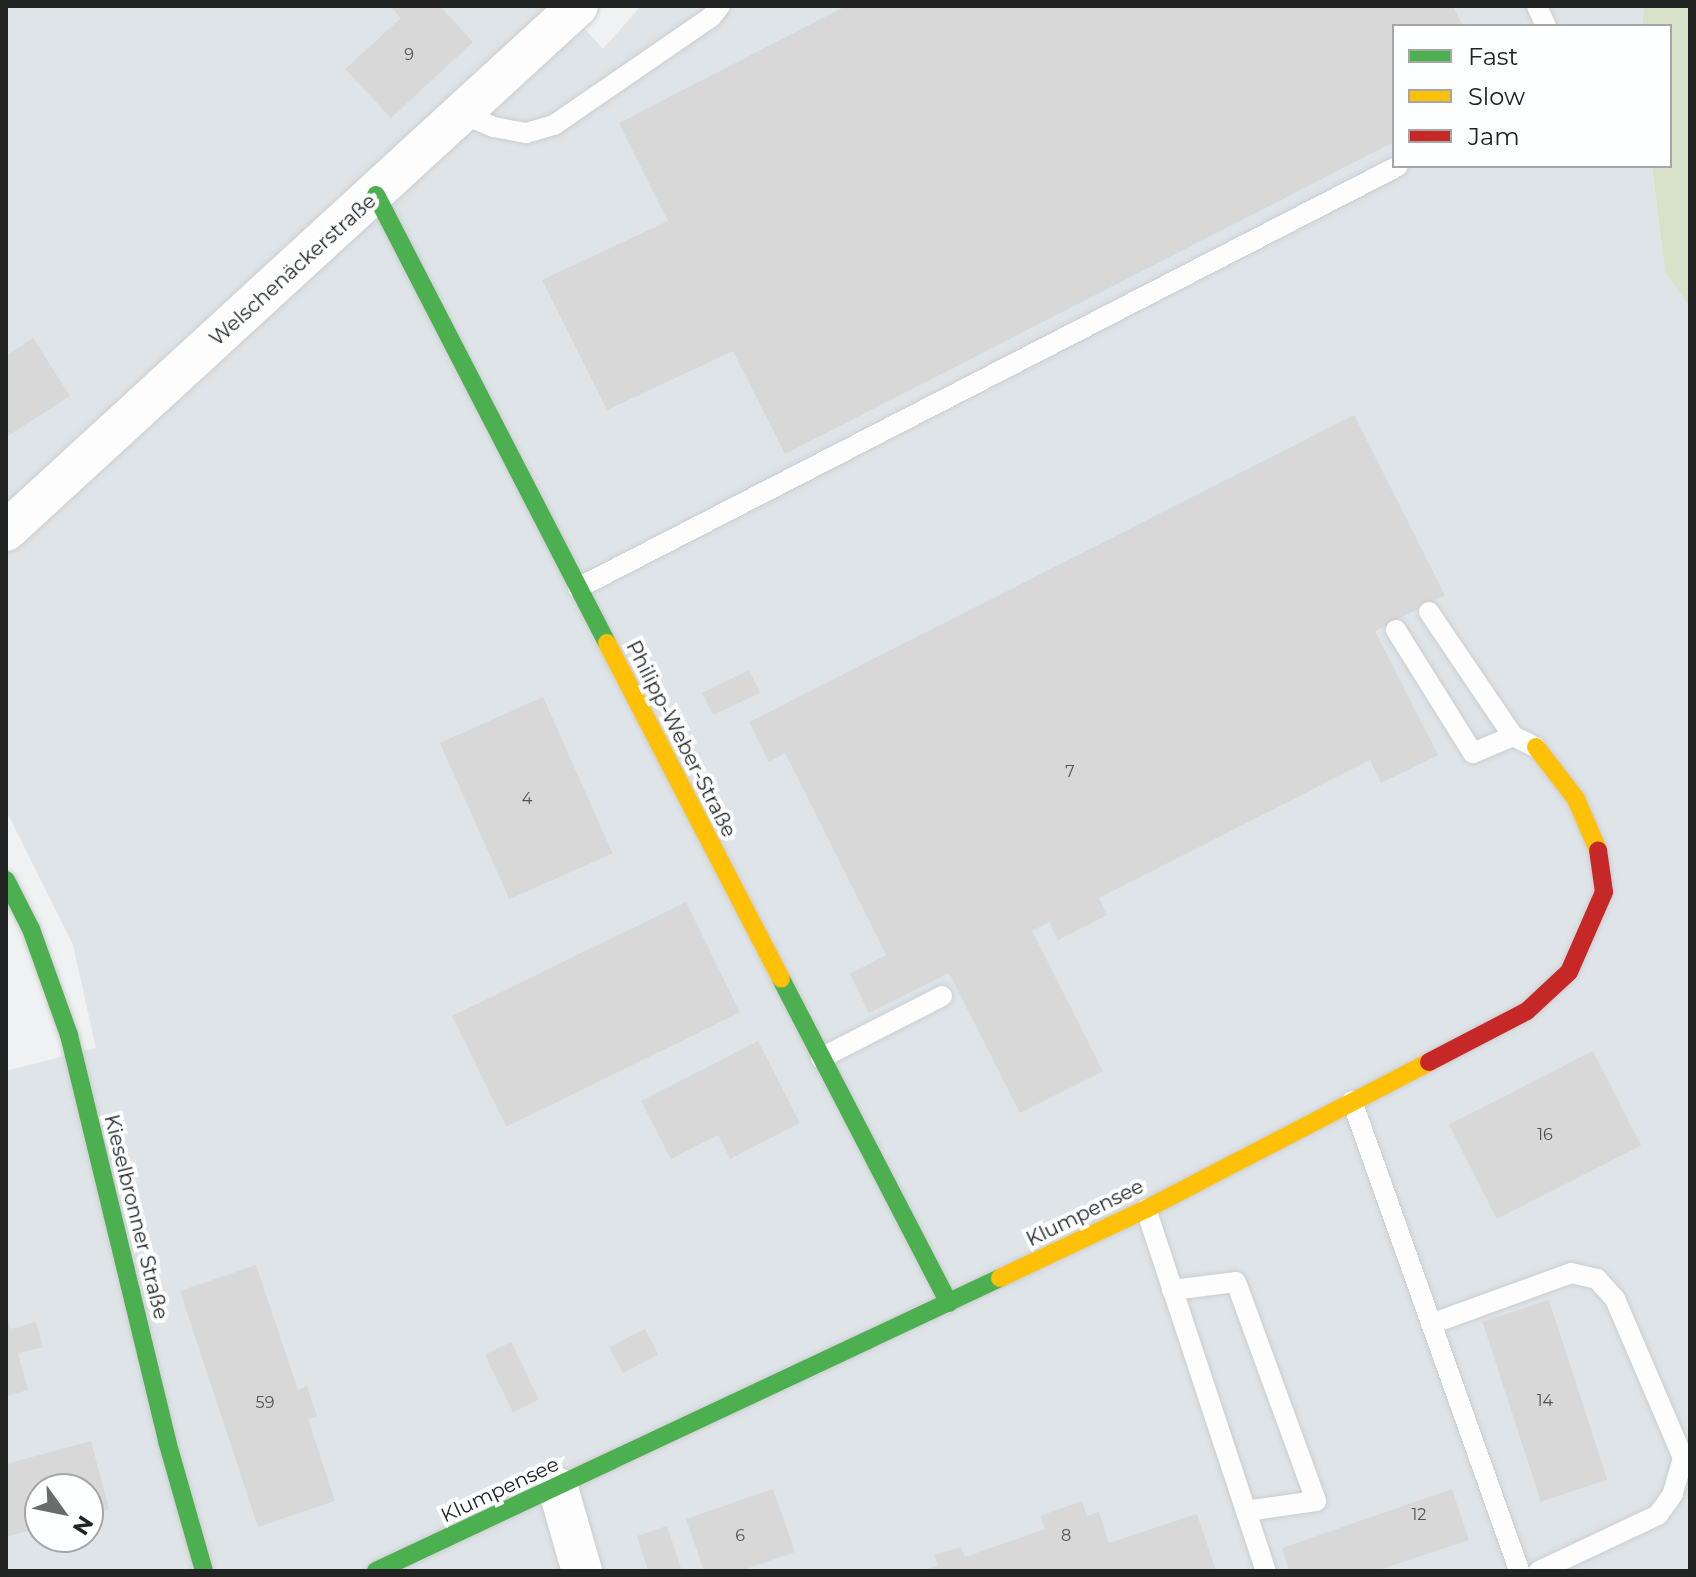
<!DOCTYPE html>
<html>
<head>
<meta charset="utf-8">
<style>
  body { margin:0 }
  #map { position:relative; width:1696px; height:1577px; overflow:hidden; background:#eff1f2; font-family:Montserrat,sans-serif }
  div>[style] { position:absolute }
  .built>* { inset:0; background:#dee4e8 }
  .green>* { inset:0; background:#d8e2c8 }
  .building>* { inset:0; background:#d8d8d8; transform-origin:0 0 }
  .roads { filter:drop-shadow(0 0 2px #cccdce) drop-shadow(0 0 2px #cccdce) }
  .lane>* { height:20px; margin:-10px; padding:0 10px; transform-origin:10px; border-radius:10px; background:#fdfdfd }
  .street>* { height:40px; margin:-20px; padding:0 20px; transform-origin:20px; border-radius:20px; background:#fdfdfd }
  .fast>* { height:18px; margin:-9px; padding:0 9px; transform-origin:9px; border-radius:9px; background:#4caf50 }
  .slow>* { height:18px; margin:-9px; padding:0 9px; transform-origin:9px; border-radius:9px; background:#ffc107 }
  .jam>* { height:18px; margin:-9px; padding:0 9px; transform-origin:9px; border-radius:9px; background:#c62828 }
  span { translate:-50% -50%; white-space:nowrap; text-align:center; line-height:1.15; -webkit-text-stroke:8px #fdfeff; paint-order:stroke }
  .number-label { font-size:16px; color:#525252 }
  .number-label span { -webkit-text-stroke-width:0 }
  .street-label { font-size:20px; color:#222323 }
  .frame { position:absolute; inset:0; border:8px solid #222323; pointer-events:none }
  .legend { position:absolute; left:1392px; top:24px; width:280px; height:144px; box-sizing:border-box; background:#fdfeff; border:2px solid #a5a6a7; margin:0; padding:10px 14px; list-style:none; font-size:24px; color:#222323 }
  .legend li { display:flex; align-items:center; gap:16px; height:40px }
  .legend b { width:40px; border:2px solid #a5a6a7 }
  .north { position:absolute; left:24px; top:1473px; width:80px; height:80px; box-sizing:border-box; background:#fdfeff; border:2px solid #a5a6a7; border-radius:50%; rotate:123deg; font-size:22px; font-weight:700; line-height:32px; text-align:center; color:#222323 }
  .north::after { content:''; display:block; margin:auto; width:28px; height:36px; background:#6a6b6b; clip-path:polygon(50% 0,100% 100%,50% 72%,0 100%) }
</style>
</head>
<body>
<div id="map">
  <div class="built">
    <div style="clip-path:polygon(evenodd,6px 6px,564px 6px,603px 49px,641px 6px,1644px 6px,1642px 26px,1394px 26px,1394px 166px,1652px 166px,1665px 272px,1690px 308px,1690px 1571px,6px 1571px,6px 1071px,96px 1048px,73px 945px,6px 810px,6px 6px,40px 1489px,88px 1489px,88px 1537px,40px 1537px,40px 1489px)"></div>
  </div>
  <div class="green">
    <div style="clip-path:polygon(1644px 6px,1690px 6px,1690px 308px,1665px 272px,1652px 166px,1670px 166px,1670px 26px,1642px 26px)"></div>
  </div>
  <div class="building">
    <div style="clip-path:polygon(390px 6px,440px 6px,473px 42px,391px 118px,345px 69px,401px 18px)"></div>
    <div style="clip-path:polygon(846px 6px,1453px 6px,1463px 26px,1394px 26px,1394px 142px,785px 454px,733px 351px,607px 410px,542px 280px,668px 221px,619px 123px)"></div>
    <div style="clip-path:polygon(33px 338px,70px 396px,6px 437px,6px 356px)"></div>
    <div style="clip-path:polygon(1354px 415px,1445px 595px,1375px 631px,1438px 755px,1381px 783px,1370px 760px,1099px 898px,1107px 915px,1058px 940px,1049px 922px,1032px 931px,1103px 1071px,1020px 1113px,949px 973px,869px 1013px,850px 974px,886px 955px,785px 753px,769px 762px,749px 722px)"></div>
    <div style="left:749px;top:670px;width:25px;height:52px;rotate:64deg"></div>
    <div style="left:543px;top:697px;width:171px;height:113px;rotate:66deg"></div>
    <div style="left:686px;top:902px;width:123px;height:260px;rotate:64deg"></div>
    <div style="clip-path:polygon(758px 1041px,800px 1123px,730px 1159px,718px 1135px,671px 1159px,641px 1101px)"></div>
    <div style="left:1593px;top:1051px;width:106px;height:162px;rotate:63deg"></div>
    <div style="clip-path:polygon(256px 1265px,298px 1390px,307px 1386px,317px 1416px,308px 1419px,335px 1501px,258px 1527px,180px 1291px)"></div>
    <div style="left:1549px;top:1300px;width:189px;height:70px;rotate:72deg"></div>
    <div style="clip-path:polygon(6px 1314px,11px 1329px,36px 1322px,43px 1347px,18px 1353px,28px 1390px,6px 1396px)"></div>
    <div style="left:645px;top:1329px;width:29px;height:40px;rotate:63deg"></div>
    <div style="left:511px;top:1342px;width:64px;height:29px;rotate:64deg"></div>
    <div style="clip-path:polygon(91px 1441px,109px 1509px,88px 1515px,88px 1489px,40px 1489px,40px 1528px,6px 1537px,6px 1464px)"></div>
    <div style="clip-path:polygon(773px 1489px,795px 1552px,740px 1571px,704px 1571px,686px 1519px)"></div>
    <div style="clip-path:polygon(1452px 1489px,1469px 1540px,1376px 1571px,1289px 1571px,1282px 1548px)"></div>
    <div style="clip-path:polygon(1082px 1501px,1087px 1516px,1099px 1512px,1109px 1543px,1197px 1514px,1216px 1571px,922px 1571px,938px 1565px,934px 1555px,961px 1547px,965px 1557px,1045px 1529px,1040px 1516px)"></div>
    <div style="clip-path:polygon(667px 1526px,682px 1571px,648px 1571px,637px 1536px)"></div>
  </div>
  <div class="roads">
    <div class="lane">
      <div style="left:1537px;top:6px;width:22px;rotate:66deg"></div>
      <div style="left:463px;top:114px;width:34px;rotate:23deg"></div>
      <div style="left:494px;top:127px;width:33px;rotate:11deg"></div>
      <div style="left:526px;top:133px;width:29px;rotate:-16deg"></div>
      <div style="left:554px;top:125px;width:191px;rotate:-34.5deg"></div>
      <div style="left:711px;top:17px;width:14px;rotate:-51deg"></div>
      <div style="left:578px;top:588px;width:922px;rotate:-27.23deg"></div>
      <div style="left:1429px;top:612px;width:150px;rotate:55.9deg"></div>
      <div style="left:1396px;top:630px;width:145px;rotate:58deg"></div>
      <div style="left:1473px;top:753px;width:43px;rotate:-23deg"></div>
      <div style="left:1513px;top:736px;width:25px;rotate:26deg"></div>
      <div style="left:821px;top:1058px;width:136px;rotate:-27.1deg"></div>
      <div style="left:1352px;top:1101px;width:499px;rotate:70.4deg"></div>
      <div style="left:1146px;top:1209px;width:381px;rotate:71.7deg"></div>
      <div style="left:1172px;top:1290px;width:64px;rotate:-7.1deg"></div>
      <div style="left:1236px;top:1282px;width:233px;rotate:69.9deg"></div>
      <div style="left:1316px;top:1501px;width:71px;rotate:171.9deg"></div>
      <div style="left:1431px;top:1324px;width:149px;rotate:-20deg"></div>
      <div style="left:1571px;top:1273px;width:27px;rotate:13deg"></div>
      <div style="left:1597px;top:1279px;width:27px;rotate:48deg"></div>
      <div style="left:1615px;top:1299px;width:173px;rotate:66.8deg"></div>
      <div style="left:1683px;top:1458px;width:37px;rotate:106deg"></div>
      <div style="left:1673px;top:1494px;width:26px;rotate:126deg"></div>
      <div style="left:1658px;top:1515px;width:132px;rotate:154.8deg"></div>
    </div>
    <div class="street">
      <div style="left:6px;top:531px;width:776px;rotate:-42.55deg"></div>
      <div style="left:558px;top:1488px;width:86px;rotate:73.9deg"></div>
    </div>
    <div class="fast">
      <div style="left:376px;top:195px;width:504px;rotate:62.72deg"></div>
      <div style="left:6px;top:880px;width:55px;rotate:63deg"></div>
      <div style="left:31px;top:929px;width:113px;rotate:70.3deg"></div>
      <div style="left:69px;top:1035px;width:418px;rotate:76.4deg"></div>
      <div style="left:167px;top:1441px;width:135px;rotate:74.1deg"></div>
      <div style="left:781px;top:979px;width:365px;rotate:62.6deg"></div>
      <div style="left:376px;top:1571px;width:689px;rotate:-25.15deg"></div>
    </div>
    <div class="slow">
      <div style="left:607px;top:643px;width:378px;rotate:62.6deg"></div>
      <div style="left:1536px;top:747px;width:66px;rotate:52.4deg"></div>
      <div style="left:1576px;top:799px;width:56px;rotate:66.7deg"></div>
      <div style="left:1000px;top:1278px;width:161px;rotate:-25.3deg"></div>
      <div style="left:1146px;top:1209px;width:319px;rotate:-27.4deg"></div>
    </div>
    <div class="jam">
      <div style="left:1429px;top:1062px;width:110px;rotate:-27.5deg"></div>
      <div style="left:1527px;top:1011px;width:57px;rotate:-42.9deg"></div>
      <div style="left:1569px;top:972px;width:87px;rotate:-66.4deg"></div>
      <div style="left:1604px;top:892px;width:42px;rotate:-98.1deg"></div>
    </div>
  </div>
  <div class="number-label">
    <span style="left:409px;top:55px">9</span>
    <span style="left:1070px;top:772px">7</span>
    <span style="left:527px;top:799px">4</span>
    <span style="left:1545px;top:1135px">16</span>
    <span style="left:1545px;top:1401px">14</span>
    <span style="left:265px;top:1403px">59</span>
    <span style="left:1419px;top:1515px">12</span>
    <span style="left:740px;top:1536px">6</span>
    <span style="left:1066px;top:1536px">8</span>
  </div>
  <div class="street-label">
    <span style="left:293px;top:270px;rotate:-42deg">Welschenäckerstraße</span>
    <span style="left:681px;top:739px;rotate:63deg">Philipp-Weber-Straße</span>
    <span style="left:1085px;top:1213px;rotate:-26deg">Klumpensee</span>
    <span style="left:136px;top:1217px;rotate:76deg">Kieselbronner Straße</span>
    <span style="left:500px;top:1490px;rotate:-25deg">Klumpensee</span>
  </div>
  <div class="frame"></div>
  <ul class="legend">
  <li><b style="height:10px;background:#4caf50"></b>Fast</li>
  <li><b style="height:10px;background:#ffc107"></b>Slow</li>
  <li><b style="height:10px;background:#c62828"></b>Jam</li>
  </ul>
  <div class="north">N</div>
</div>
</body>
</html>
